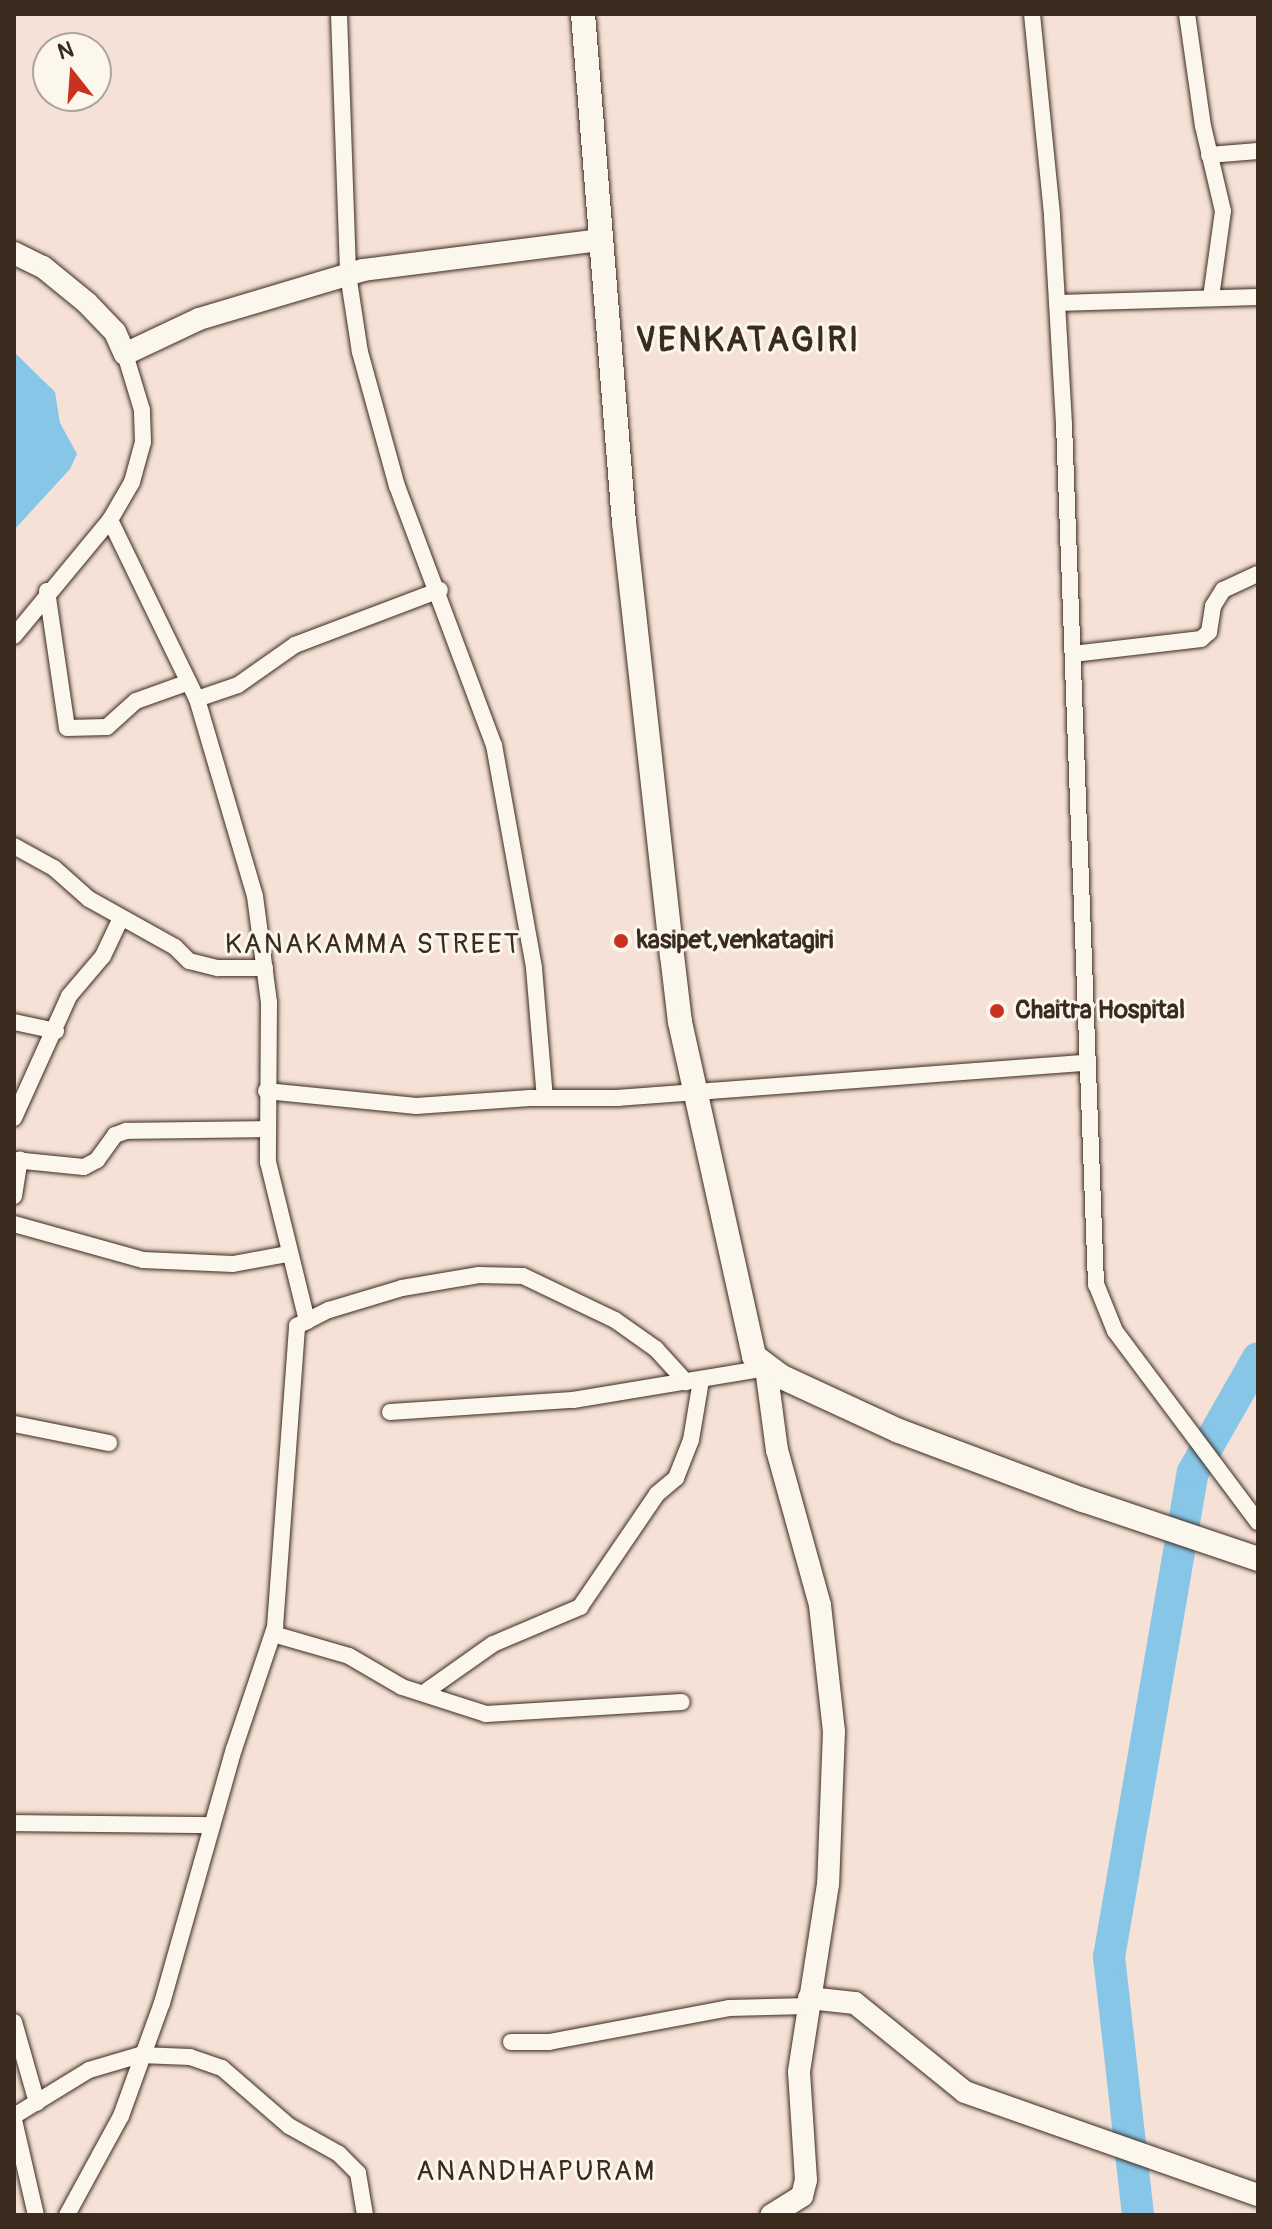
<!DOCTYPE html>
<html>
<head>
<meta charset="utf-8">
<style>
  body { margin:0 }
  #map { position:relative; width:1272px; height:2229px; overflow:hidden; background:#f5e1d6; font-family:Pangolin,sans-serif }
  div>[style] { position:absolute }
  .water>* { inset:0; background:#87c6e7 }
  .river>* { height:32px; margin:-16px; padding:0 16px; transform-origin:16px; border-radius:16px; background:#87c6e7 }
  .roads { filter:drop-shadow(0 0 2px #3b2a1e) drop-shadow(0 0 2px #3b2a1e) }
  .street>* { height:16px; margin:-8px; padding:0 8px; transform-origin:8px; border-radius:8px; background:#fbf7ec }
  .secondary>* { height:22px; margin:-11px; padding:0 11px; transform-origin:11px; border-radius:11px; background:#fbf7ec }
  .primary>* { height:24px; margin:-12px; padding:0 12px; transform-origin:12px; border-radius:12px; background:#fbf7ec }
  .dots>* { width:22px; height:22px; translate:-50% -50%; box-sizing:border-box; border:4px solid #fbf7ec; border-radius:50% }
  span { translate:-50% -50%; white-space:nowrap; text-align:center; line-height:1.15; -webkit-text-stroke:6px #fbf7ec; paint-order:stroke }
  .poi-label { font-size:26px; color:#3b2a1e; font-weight:700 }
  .left { translate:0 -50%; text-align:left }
  .neighbourhood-label { font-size:28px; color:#3b2a1e; letter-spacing:2px }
  .district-label { font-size:34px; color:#3b2a1e; font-weight:700; letter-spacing:2px }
  .frame { position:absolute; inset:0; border:16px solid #3b2a1e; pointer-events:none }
  .north { position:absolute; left:32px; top:32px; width:80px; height:80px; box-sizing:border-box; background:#fbf7ec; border:2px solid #aea59a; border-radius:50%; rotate:343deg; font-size:22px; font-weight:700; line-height:32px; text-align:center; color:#3b2a1e }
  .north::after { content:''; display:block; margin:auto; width:28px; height:36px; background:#c8321e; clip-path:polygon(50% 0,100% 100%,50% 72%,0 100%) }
</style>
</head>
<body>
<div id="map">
  <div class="water">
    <div style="clip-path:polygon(14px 352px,55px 392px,60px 423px,77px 454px,70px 469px,14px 530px)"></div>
  </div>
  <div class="river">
    <div style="left:1138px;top:2215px;width:260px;rotate:-96.4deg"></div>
    <div style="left:1109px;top:1957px;width:492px;rotate:-80.2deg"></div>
    <div style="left:1193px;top:1472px;width:131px;rotate:-60.3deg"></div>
  </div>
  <div class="roads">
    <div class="street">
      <div style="left:339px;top:14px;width:260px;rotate:88deg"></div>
      <div style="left:348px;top:274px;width:79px;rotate:81.3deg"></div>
      <div style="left:360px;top:352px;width:139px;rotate:74.6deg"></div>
      <div style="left:397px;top:486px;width:277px;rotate:69.5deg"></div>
      <div style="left:494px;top:745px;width:227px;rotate:79.8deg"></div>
      <div style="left:534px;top:968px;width:130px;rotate:85.2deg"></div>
      <div style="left:1032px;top:14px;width:203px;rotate:84.3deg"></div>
      <div style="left:1052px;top:216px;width:208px;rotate:86.7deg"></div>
      <div style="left:1064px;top:424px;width:861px;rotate:87.87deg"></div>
      <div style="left:1096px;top:1284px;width:51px;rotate:68deg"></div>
      <div style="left:1115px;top:1331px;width:239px;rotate:53.2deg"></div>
      <div style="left:1187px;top:14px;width:113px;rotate:81.9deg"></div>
      <div style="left:1203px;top:126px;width:87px;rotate:76.8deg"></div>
      <div style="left:1223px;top:211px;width:88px;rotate:97.9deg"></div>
      <div style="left:1209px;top:155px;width:49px;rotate:-4.7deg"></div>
      <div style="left:1057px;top:303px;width:201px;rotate:-1.7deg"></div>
      <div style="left:110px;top:520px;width:199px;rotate:64.1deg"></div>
      <div style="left:197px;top:699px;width:205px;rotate:73.6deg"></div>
      <div style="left:255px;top:896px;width:107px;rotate:82.5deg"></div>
      <div style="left:269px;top:1002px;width:160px;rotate:90.4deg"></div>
      <div style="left:268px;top:1162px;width:164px;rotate:76.2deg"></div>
      <div style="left:47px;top:591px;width:138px;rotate:81.7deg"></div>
      <div style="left:67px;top:728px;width:40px;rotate:-1.4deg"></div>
      <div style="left:107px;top:727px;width:39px;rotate:-42deg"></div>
      <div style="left:136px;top:701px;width:56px;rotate:-19.7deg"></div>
      <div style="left:14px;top:636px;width:151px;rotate:-50.4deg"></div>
      <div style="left:110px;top:520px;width:44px;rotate:-59.9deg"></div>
      <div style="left:132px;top:482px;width:41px;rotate:-74.6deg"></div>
      <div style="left:143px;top:442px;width:32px;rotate:-92deg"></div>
      <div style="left:142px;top:410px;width:59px;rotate:-106.9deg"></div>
      <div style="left:1073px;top:654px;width:129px;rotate:-6.7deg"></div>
      <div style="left:1201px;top:639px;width:11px;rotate:-41deg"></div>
      <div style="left:1209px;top:632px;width:26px;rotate:-81deg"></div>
      <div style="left:1213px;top:606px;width:19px;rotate:-58deg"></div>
      <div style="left:1223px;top:590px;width:38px;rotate:-25deg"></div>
      <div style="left:197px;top:699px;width:43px;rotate:-18.9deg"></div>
      <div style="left:238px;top:685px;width:70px;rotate:-35.1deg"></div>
      <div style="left:295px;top:645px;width:155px;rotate:-20.8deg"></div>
      <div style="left:14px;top:846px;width:46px;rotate:28.8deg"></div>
      <div style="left:54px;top:868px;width:47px;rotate:41.5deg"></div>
      <div style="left:89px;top:899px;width:98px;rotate:29.2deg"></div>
      <div style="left:175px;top:947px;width:20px;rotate:45deg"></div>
      <div style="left:189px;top:961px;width:30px;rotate:14deg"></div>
      <div style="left:218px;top:968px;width:47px"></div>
      <div style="left:14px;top:1022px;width:43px;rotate:12.1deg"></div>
      <div style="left:266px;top:1091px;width:151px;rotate:5.7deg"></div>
      <div style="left:416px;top:1106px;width:114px;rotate:-4deg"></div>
      <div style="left:530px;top:1098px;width:88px"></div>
      <div style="left:618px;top:1098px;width:471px;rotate:-4.3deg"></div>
      <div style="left:14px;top:1118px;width:134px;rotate:-65.7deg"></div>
      <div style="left:69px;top:996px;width:52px;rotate:-49.6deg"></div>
      <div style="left:103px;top:956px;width:42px;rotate:-64.7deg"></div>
      <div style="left:14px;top:1160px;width:70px;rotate:5.7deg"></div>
      <div style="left:84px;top:1167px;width:15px;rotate:-28deg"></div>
      <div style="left:97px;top:1160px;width:31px;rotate:-54deg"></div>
      <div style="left:115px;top:1135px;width:12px;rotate:-20deg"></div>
      <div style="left:126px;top:1131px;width:141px;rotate:-0.8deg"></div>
      <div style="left:14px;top:1196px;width:37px;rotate:-81deg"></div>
      <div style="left:14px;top:1224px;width:134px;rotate:15.6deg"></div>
      <div style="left:143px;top:1260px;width:90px;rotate:2.5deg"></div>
      <div style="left:233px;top:1264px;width:56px;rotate:-10.3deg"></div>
      <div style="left:390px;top:1412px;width:183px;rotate:-3.8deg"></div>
      <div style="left:573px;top:1400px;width:196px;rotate:-9.4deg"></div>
      <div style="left:14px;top:1424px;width:97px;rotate:11.3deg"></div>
      <div style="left:273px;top:1634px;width:79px;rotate:16.1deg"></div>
      <div style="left:349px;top:1656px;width:61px;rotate:30.3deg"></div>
      <div style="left:402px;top:1687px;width:88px;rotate:17.8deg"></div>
      <div style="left:486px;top:1714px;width:196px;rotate:-3.5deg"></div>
      <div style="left:425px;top:1692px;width:83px;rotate:-35.2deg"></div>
      <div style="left:493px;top:1644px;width:95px;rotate:-23deg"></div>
      <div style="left:580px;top:1607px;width:137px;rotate:-55.7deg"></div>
      <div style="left:657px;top:1494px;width:25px;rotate:-40deg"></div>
      <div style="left:676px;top:1478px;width:41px;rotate:-68.5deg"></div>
      <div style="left:691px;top:1440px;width:61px;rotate:-80.5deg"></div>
      <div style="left:14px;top:1823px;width:197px;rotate:0.6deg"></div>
      <div style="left:14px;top:2022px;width:84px;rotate:74.1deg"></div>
      <div style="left:511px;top:2042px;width:38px"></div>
      <div style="left:549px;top:2042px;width:183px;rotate:-10.7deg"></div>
      <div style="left:729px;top:2008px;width:78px;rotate:-1.5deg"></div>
      <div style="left:14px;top:2116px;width:88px;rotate:-31.5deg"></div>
      <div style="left:89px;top:2070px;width:53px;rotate:-16.4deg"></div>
      <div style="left:140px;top:2055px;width:50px;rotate:2.3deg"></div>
      <div style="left:190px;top:2057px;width:34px;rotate:19deg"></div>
      <div style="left:222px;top:2068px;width:89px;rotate:40.9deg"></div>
      <div style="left:289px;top:2126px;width:57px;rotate:29.2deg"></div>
      <div style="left:339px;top:2154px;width:27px;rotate:45deg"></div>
      <div style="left:358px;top:2173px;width:43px;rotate:80.5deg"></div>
      <div style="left:14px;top:2120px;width:98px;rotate:77deg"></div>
      <div style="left:67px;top:2215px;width:113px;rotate:-61.4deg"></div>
      <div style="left:121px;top:2116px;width:120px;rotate:-70.1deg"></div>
      <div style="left:162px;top:2003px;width:264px;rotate:-74.2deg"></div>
      <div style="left:234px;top:1749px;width:129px;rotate:-71.4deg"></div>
      <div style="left:275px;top:1627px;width:302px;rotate:-85.8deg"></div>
      <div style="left:297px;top:1326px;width:36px;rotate:-27deg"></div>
      <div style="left:329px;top:1310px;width:76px;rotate:-16.8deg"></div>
      <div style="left:402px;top:1288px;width:78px;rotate:-9.6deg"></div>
      <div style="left:479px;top:1275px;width:44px;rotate:1.3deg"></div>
      <div style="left:523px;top:1276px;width:102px;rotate:25.6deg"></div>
      <div style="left:615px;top:1320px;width:50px;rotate:35.3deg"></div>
      <div style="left:656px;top:1349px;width:45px;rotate:47.7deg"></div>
    </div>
    <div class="secondary">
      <div style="left:14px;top:253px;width:32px;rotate:26deg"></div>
      <div style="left:43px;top:267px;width:57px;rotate:39.3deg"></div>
      <div style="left:87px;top:303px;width:40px;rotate:46deg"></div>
      <div style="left:115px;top:332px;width:24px;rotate:66deg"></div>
      <div style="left:125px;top:354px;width:82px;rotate:-25.3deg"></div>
      <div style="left:199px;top:319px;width:171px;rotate:-16.6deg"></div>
      <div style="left:363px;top:270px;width:239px;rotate:-7.2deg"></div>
      <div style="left:766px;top:1368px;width:83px;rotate:82.4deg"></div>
      <div style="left:777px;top:1450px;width:161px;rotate:74.5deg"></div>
      <div style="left:820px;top:1605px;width:127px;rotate:83.7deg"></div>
      <div style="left:834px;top:1731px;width:153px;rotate:92.2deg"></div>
      <div style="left:828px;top:1884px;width:190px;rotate:98.8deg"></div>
      <div style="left:799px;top:2072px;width:108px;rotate:86.3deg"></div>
      <div style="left:806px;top:2180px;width:16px;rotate:104deg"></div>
      <div style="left:802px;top:2196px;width:36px;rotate:148deg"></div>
      <div style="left:809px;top:1998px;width:46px;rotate:6.2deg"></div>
      <div style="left:855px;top:2003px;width:141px;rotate:39deg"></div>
      <div style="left:965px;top:2092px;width:311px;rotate:19.4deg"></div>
    </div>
    <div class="primary">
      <div style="left:583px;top:14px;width:510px;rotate:85.39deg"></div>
      <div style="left:624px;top:522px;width:436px;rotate:83.7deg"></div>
      <div style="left:672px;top:955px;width:67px;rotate:83.2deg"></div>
      <div style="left:680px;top:1022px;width:342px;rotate:77.5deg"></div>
      <div style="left:754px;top:1356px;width:35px;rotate:37deg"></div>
      <div style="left:782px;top:1377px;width:129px;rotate:24.8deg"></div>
      <div style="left:899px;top:1431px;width:197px;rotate:20.6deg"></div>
      <div style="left:1083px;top:1500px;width:185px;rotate:18.6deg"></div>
    </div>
  </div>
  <div class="dots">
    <div style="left:621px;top:941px;background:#c8321e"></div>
    <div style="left:997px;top:1011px;background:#c8321e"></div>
  </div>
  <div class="poi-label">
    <span class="left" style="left:637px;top:941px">kasipet,venkatagiri</span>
    <span class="left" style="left:1015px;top:1011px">Chaitra Hospital</span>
  </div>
  <div class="neighbourhood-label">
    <span style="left:373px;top:945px">KANAKAMMA STREET</span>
    <span style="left:536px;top:2172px">ANANDHAPURAM</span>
  </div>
  <div class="district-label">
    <span style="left:748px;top:341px">VENKATAGIRI</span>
  </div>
  <div class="frame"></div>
  <div class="north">N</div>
</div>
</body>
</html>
